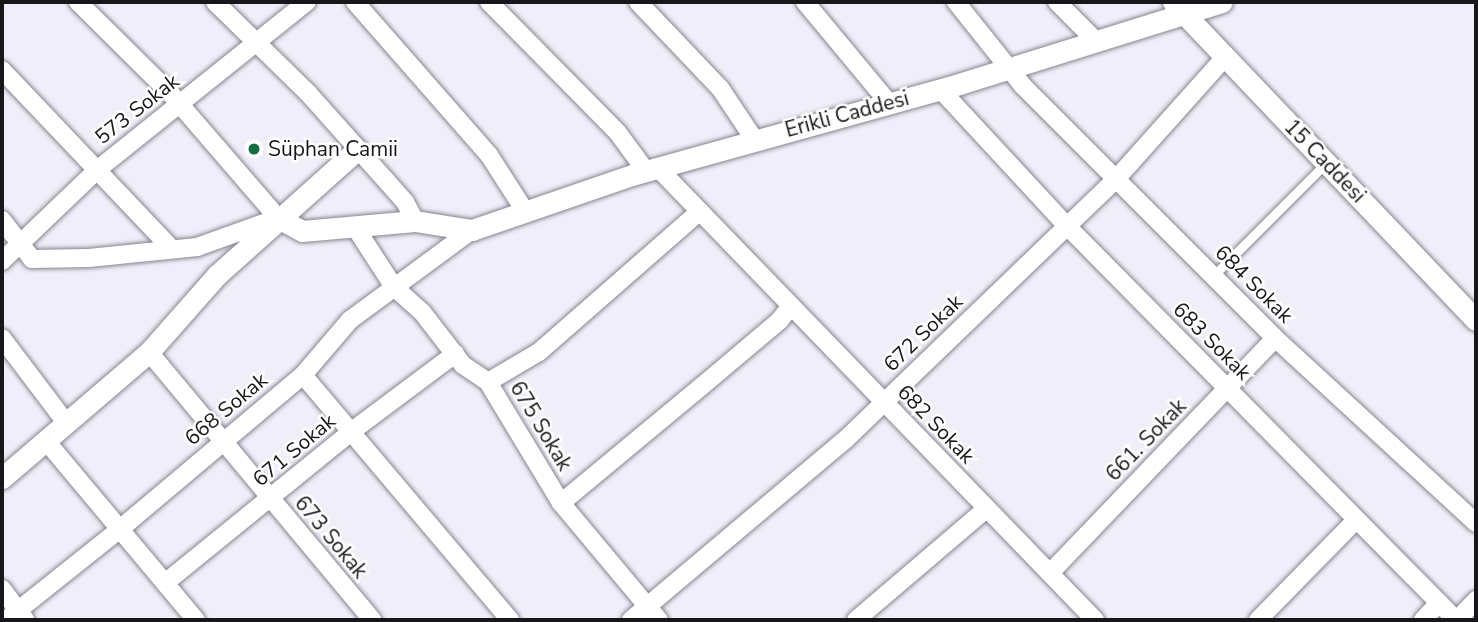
<!DOCTYPE html>
<html>
<head>
<meta charset="utf-8">
<style>
  body { margin:0 }
  #map { position:relative; width:1478px; height:622px; overflow:hidden; background:#efeef9; font-family:"Nunito Sans",sans-serif }
  div>[style] { position:absolute }
  .roads { filter:drop-shadow(0 0 2px #87858f) drop-shadow(0 0 2px #87858f) }
  .service>* { height:9px; margin:-4.5px; padding:0 4.5px; transform-origin:4.5px; border-radius:4.5px; background:#fff }
  .minor>* { height:18px; margin:-9px; padding:0 9px; transform-origin:9px; border-radius:9px; background:#fff }
  .tertiary>* { height:21px; margin:-10.5px; padding:0 10.5px; transform-origin:10.5px; border-radius:10.5px; background:#fff }
  .dots>* { width:19px; height:19px; translate:-50% -50%; box-sizing:border-box; border:4px solid #fff; border-radius:50% }
  span { translate:-50% -50%; white-space:nowrap; text-align:center; line-height:1.15; -webkit-text-stroke:5px #fff; paint-order:stroke }
  .street-label { font-size:21px; color:#17161a }
  .poi-label { font-size:21px; color:#17161a }
  .left { translate:0 -50%; text-align:left }
  .frame { position:absolute; inset:0; border:4px solid #17161a; pointer-events:none }
</style>
</head>
<body>
<div id="map">
  <div class="roads">
    <div class="service">
      <div style="left:1213px;top:276px;width:160px;rotate:-45deg"></div>
    </div>
    <div class="minor">
      <div style="left:215px;top:2px;width:130px;rotate:44.4deg"></div>
      <div style="left:308px;top:93px;width:146px;rotate:48.3deg"></div>
      <div style="left:405px;top:202px;width:21px;rotate:62deg"></div>
      <div style="left:355px;top:2px;width:203px;rotate:48.8deg"></div>
      <div style="left:489px;top:155px;width:67px;rotate:57.3deg"></div>
      <div style="left:489px;top:2px;width:184px;rotate:45.4deg"></div>
      <div style="left:618px;top:133px;width:47px;rotate:53.6deg"></div>
      <div style="left:638px;top:2px;width:119px;rotate:46.4deg"></div>
      <div style="left:720px;top:88px;width:61px;rotate:56.3deg"></div>
      <div style="left:805px;top:2px;width:131px;rotate:50.3deg"></div>
      <div style="left:956px;top:2px;width:107px;rotate:51.4deg"></div>
      <div style="left:1023px;top:86px;width:356px;rotate:45deg"></div>
      <div style="left:1275px;top:338px;width:273px;rotate:42.6deg"></div>
      <div style="left:1057px;top:2px;width:57px;rotate:45deg"></div>
      <div style="left:2px;top:70px;width:247px;rotate:46.5deg"></div>
      <div style="left:940px;top:89px;width:185px;rotate:47.2deg"></div>
      <div style="left:1066px;top:225px;width:555px;rotate:45.36deg"></div>
      <div style="left:658px;top:168px;width:629px;rotate:45.97deg"></div>
      <div style="left:2px;top:220px;width:49px;rotate:52.4deg"></div>
      <div style="left:32px;top:259px;width:57px;rotate:-1deg"></div>
      <div style="left:89px;top:258px;width:109px;rotate:-5.8deg"></div>
      <div style="left:197px;top:247px;width:86px;rotate:-19.7deg"></div>
      <div style="left:278px;top:218px;width:164px;rotate:-130.8deg"></div>
      <div style="left:171px;top:94px;width:131px;rotate:-135.3deg"></div>
      <div style="left:355px;top:227px;width:72px;rotate:57deg"></div>
      <div style="left:394px;top:287px;width:38px;rotate:42deg"></div>
      <div style="left:422px;top:312px;width:67px;rotate:52.3deg"></div>
      <div style="left:463px;top:365px;width:30px;rotate:34deg"></div>
      <div style="left:488px;top:382px;width:141px;rotate:58.9deg"></div>
      <div style="left:561px;top:503px;width:153px;rotate:50.1deg"></div>
      <div style="left:2px;top:261px;width:132px;rotate:-43.8deg"></div>
      <div style="left:97px;top:170px;width:269px;rotate:-38.7deg"></div>
      <div style="left:2px;top:338px;width:108px;rotate:52.9deg"></div>
      <div style="left:149px;top:352px;width:349px;rotate:50.2deg"></div>
      <div style="left:303px;top:375px;width:321px;rotate:49.8deg"></div>
      <div style="left:488px;top:382px;width:59px;rotate:-30.5deg"></div>
      <div style="left:539px;top:352px;width:213px;rotate:-41.2deg"></div>
      <div style="left:47px;top:442px;width:232px;rotate:50.1deg"></div>
      <div style="left:561px;top:503px;width:183px;rotate:-39.7deg"></div>
      <div style="left:702px;top:386px;width:101px;rotate:-40.2deg"></div>
      <div style="left:779px;top:321px;width:19px;rotate:-51deg"></div>
      <div style="left:1050px;top:573px;width:325px;rotate:-46.2deg"></div>
      <div style="left:165px;top:583px;width:241px;rotate:-39.1deg"></div>
      <div style="left:352px;top:431px;width:129px;rotate:-36.8deg"></div>
      <div style="left:2px;top:589px;width:39px;rotate:53deg"></div>
      <div style="left:6px;top:620px;width:146px;rotate:-38.6deg"></div>
      <div style="left:120px;top:529px;width:239px;rotate:-40.1deg"></div>
      <div style="left:303px;top:375px;width:72px;rotate:-49.5deg"></div>
      <div style="left:350px;top:320px;width:152px;rotate:-36.4deg"></div>
      <div style="left:631px;top:620px;width:281px;rotate:-40.1deg"></div>
      <div style="left:846px;top:439px;width:376px;rotate:-43.9deg"></div>
      <div style="left:1117px;top:178px;width:162px;rotate:-48.2deg"></div>
      <div style="left:856px;top:620px;width:172px;rotate:-40.5deg"></div>
      <div style="left:1258px;top:620px;width:139px;rotate:-45.6deg"></div>
      <div style="left:1423px;top:620px;width:23px;rotate:-47deg"></div>
      <div style="left:1457px;top:620px;width:28px;rotate:-46deg"></div>
    </div>
    <div class="tertiary">
      <div style="left:1173px;top:2px;width:439px;rotate:46.4deg"></div>
      <div style="left:278px;top:218px;width:27px;rotate:28deg"></div>
      <div style="left:302px;top:231px;width:113px;rotate:-5.1deg"></div>
      <div style="left:415px;top:221px;width:58px;rotate:9deg"></div>
      <div style="left:472px;top:230px;width:172px;rotate:-19deg"></div>
      <div style="left:635px;top:174px;width:336px;rotate:-15.5deg"></div>
      <div style="left:959px;top:84px;width:275px;rotate:-17.3deg"></div>
      <div style="left:2px;top:478px;width:194px;rotate:-40.6deg"></div>
      <div style="left:149px;top:352px;width:103px;rotate:-48.6deg"></div>
      <div style="left:217px;top:275px;width:188px;rotate:-41.8deg"></div>
    </div>
  </div>
  <div class="dots">
    <div style="left:254px;top:149px;background:#186d40"></div>
  </div>
  <div class="street-label">
    <span style="left:137px;top:109px;rotate:-38deg">573 Sokak</span>
    <span style="left:847px;top:114px;rotate:-15deg">Erikli Caddesi</span>
    <span style="left:1325px;top:161px;rotate:46deg">15 Caddesi</span>
    <span style="left:1254px;top:284px;rotate:45deg">684 Sokak</span>
    <span style="left:923px;top:333px;rotate:-44deg">672 Sokak</span>
    <span style="left:1212px;top:341px;rotate:45deg">683 Sokak</span>
    <span style="left:226px;top:409px;rotate:-40deg">668 Sokak</span>
    <span style="left:936px;top:424px;rotate:46deg">682 Sokak</span>
    <span style="left:541px;top:426px;rotate:59deg">675 Sokak</span>
    <span style="left:1146px;top:440px;rotate:-46deg">661. Sokak</span>
    <span style="left:294px;top:450px;rotate:-40deg">671 Sokak</span>
    <span style="left:331px;top:537px;rotate:50deg">673 Sokak</span>
  </div>
  <div class="poi-label">
    <span class="left" style="left:268px;top:149px">Süphan Camii</span>
  </div>
  <div class="frame"></div>
</div>
</body>
</html>
